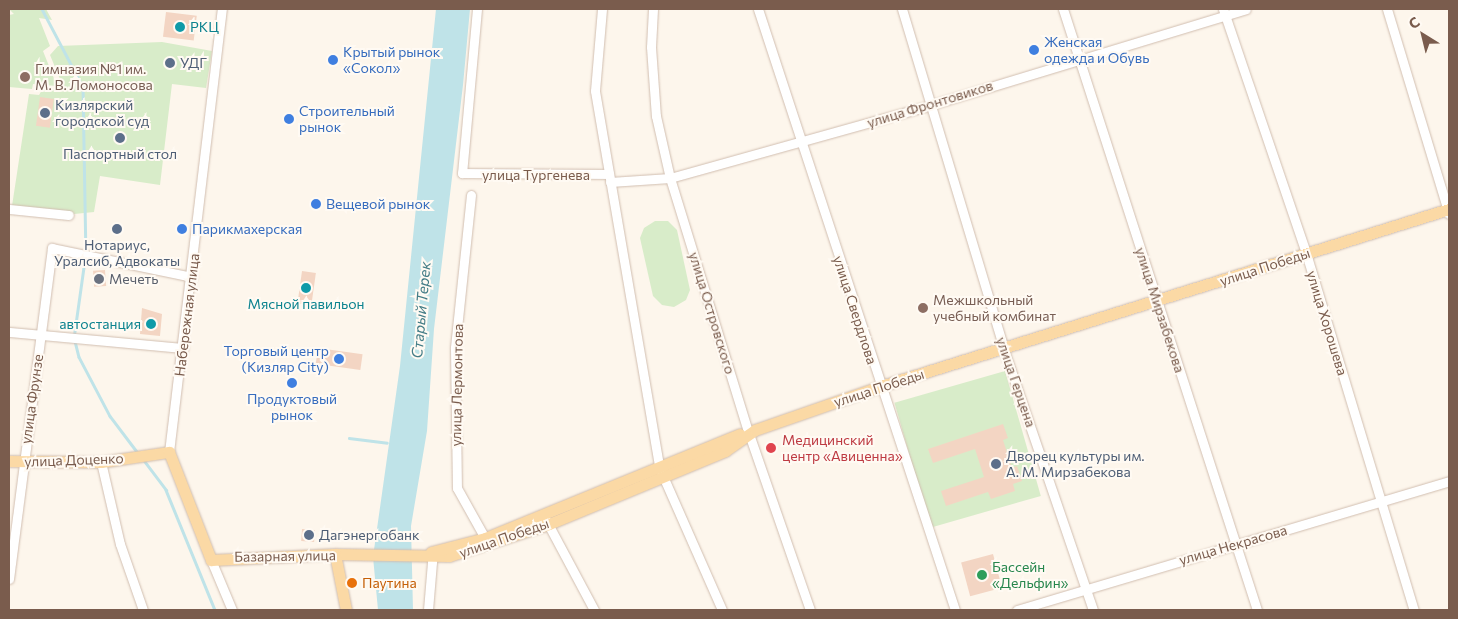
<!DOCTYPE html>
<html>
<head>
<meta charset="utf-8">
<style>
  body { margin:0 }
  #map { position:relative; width:1458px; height:619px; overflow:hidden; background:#fdf6ec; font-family:Commissioner,sans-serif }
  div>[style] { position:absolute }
  .green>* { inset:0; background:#d8ecc9; transform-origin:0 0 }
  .water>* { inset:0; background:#bfe3e8 }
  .stream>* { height:2.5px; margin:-1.25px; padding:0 1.25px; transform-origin:1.25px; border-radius:1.25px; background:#bfe3e8 }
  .building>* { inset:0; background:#f3d5c3; transform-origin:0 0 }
  .roads { filter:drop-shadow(0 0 1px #d1beb0) drop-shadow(0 0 1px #d1beb0) }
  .minor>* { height:9px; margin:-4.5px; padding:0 4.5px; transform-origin:4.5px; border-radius:4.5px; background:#fff }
  .major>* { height:11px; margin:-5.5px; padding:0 5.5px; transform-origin:5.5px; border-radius:5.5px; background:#fbd9a5 }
  .dots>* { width:14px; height:14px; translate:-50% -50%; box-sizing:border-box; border:2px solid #fffaf3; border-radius:50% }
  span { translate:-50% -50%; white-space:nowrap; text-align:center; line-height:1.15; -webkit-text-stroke:4px #fffaf3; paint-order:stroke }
  .culture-label { font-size:14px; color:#0d838f }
  .left { translate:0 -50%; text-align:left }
  .right { translate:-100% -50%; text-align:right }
  .shop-label { font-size:14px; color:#366cbe }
  .service-label { font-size:14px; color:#4e5e75 }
  .education-label { font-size:14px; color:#785e54 }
  .street-label { font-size:14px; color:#7a5c4d }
  .worship-label { font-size:14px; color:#5b616d }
  .health-label { font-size:14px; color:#be3a42 }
  .leisure-label { font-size:14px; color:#27864d }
  .food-label { font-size:14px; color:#c56008 }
  .water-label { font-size:15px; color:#437c86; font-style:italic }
  .frame { position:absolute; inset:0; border:10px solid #7a5c4d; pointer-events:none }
  .north { position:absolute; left:1398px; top:10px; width:50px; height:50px; -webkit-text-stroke:4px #fffaf3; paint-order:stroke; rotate:324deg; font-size:14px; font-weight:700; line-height:20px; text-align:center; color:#7a5c4d }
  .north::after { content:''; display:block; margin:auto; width:18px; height:22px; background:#7a5c4d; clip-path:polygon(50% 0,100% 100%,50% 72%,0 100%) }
</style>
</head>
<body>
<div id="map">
  <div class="green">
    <div style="clip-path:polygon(9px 9px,46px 9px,52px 20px,39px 18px,50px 46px,43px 51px,57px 86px,33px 84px,32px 89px,9px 87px,9px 15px,14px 14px)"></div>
    <div style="clip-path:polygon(162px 42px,212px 51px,206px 88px,172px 84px,160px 185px,100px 176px,94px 212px,64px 215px,12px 206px,29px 94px,39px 95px,42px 90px,65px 91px,50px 55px,58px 46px)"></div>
    <div style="clip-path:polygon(655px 221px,668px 221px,677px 230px,690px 290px,686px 300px,674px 307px,662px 305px,653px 296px,640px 238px,644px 228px)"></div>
    <div style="left:1005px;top:371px;width:130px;height:115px;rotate:74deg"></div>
  </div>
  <div class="water">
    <div style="clip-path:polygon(436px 9px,470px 9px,463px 85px,434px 329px,427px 431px,411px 526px,413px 610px,378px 610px,373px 557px,400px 366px)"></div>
  </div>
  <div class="stream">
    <div style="left:42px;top:9px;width:88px;rotate:62.3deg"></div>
    <div style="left:83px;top:87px;width:165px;rotate:89deg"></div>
    <div style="left:74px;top:335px;width:79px;rotate:-82deg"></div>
    <div style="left:75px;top:341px;width:16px;rotate:76deg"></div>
    <div style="left:79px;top:357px;width:67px;rotate:62.3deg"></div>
    <div style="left:110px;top:416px;width:46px;rotate:52.9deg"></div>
    <div style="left:349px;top:438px;width:38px;rotate:7deg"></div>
    <div style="left:143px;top:459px;width:39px;rotate:53deg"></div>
    <div style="left:166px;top:490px;width:130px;rotate:67.8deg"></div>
  </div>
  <div class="building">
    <div style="left:166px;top:12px;width:31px;height:25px;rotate:7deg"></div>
    <div style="left:40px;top:97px;width:14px;height:29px;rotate:8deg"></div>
    <div style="left:105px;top:270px;width:16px;height:12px;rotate:86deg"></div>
    <div style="left:302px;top:271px;width:14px;height:33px;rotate:8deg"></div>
    <div style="clip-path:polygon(142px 308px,162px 314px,160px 336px,140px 334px)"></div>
    <div style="left:318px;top:348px;width:45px;height:16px;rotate:8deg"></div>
    <div style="clip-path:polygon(1003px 424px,1008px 438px,1003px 440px,1012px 468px,1017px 466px,1022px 481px,1013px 484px,1015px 491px,991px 499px,988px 492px,946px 506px,941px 491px,984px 477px,975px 449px,933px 463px,928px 449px)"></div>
    <div style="left:302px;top:529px;width:13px;height:12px;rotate:4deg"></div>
    <div style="left:993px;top:554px;width:35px;height:33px;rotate:75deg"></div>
  </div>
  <div class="roads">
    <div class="minor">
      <div style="left:477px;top:9px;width:165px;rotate:95.2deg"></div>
      <div style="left:462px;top:173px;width:147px;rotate:0.4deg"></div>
      <div style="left:602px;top:9px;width:82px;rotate:94.9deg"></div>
      <div style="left:595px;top:91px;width:381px;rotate:80.3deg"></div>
      <div style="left:659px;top:467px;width:156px;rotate:66.2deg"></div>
      <div style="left:653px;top:9px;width:38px;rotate:93deg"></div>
      <div style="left:651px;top:47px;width:69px;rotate:85.9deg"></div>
      <div style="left:656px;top:116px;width:64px;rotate:77.3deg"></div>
      <div style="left:670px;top:178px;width:265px;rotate:72.9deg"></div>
      <div style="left:748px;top:431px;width:189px;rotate:70.9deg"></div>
      <div style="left:758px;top:9px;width:632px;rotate:71.85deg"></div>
      <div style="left:902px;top:9px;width:356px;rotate:73.3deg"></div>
      <div style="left:1004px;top:350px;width:275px;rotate:71.1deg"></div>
      <div style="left:1063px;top:9px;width:632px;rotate:72.11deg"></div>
      <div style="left:1223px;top:9px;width:258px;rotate:71.2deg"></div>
      <div style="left:1306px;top:253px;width:373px;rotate:73.2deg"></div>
      <div style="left:1387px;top:9px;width:214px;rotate:73.2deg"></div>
      <div style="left:610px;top:182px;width:60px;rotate:-3.8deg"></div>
      <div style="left:670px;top:178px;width:271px;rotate:-15.6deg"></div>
      <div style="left:931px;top:105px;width:329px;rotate:-16.9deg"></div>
      <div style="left:471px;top:195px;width:154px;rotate:96deg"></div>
      <div style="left:455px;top:348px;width:140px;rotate:89.2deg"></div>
      <div style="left:457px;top:488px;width:57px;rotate:60.8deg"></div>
      <div style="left:9px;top:209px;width:60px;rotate:5.7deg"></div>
      <div style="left:9px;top:332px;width:175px;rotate:5.3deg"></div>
      <div style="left:169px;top:452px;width:446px;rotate:-83.2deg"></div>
      <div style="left:101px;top:462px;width:84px;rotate:77deg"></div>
      <div style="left:120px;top:544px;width:70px;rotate:70.8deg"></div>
      <div style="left:546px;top:520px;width:102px;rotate:61.9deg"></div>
      <div style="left:211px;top:560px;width:54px;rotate:67.2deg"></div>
      <div style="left:9px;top:579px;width:334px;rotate:-82.6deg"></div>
      <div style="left:52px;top:248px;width:143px;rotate:11.7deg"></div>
      <div style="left:428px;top:610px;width:59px;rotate:-85.2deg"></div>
      <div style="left:1017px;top:610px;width:451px;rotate:-16.6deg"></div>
    </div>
    <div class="major">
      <div style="left:9px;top:461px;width:92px;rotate:0.6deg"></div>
      <div style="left:101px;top:462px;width:69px;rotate:-8.4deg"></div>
      <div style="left:169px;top:452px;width:116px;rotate:68.7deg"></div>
      <div style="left:211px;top:560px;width:124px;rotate:-2.8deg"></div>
      <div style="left:335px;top:554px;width:114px;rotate:1deg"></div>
      <div style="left:449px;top:556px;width:105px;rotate:-17.7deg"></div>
      <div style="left:549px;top:524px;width:191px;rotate:-22.5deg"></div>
      <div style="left:725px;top:451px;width:37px;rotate:-35deg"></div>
      <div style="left:755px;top:430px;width:133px;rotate:-19.2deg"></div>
      <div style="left:881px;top:386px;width:595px;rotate:-17.31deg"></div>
      <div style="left:431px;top:552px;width:56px;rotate:-14.5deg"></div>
      <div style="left:485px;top:538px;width:275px;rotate:-22.2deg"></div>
      <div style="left:335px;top:554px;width:57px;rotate:78.9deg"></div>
    </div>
  </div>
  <div class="dots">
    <div style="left:180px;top:27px;background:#0f9aa8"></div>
    <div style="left:1034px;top:50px;background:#3f7fe0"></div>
    <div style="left:333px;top:60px;background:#3f7fe0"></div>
    <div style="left:170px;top:63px;background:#5c6f8a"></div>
    <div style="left:25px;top:77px;background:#8d6e63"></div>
    <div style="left:45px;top:113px;background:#5c6f8a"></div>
    <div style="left:289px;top:119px;background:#3f7fe0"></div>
    <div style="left:120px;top:138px;background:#5c6f8a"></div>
    <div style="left:316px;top:204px;background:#3f7fe0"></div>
    <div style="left:117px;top:229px;background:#5c6f8a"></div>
    <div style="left:182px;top:229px;background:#3f7fe0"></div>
    <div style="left:99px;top:279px;background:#6b7280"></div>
    <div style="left:306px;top:288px;background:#0f9aa8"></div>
    <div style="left:923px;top:308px;background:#8d6e63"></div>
    <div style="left:151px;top:324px;background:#0f9aa8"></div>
    <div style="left:339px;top:359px;background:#3f7fe0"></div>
    <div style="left:292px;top:383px;background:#3f7fe0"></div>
    <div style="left:771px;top:448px;background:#e0444e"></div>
    <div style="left:996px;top:464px;background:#5c6f8a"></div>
    <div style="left:309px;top:535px;background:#5c6f8a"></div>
    <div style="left:982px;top:575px;background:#2e9e5b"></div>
    <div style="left:352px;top:583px;background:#e8710a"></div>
  </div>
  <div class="culture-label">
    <span class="left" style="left:190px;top:27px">РКЦ</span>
    <span style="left:306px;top:304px">Мясной павильон</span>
    <span class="right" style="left:141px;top:324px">автостанция</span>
  </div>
  <div class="shop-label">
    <span class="left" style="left:1044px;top:50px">Женская<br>одежда и Обувь</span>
    <span class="left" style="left:343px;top:60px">Крытый рынок<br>«Сокол»</span>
    <span class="left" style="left:299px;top:119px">Строительный<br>рынок</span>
    <span class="left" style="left:326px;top:204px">Вещевой рынок</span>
    <span class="left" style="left:192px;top:229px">Парикмахерская</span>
    <span class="right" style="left:329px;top:359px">Торговый центр<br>(Кизляр City)</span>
    <span style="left:292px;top:407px">Продуктовый<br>рынок</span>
  </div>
  <div class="service-label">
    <span class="left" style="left:180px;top:63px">УДГ</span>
    <span class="left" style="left:55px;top:113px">Кизлярский<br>городской суд</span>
    <span style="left:120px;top:154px">Паспортный стол</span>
    <span style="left:117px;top:253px">Нотариус,<br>Уралсиб, Адвокаты</span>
    <span class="left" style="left:1006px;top:464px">Дворец культуры им.<br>А. М. Мирзабекова</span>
    <span class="left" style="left:319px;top:535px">Дагэнергобанк</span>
  </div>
  <div class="education-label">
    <span class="left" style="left:35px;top:77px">Гимназия №1 им.<br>М. В. Ломоносова</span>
    <span class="left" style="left:933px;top:308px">Межшкольный<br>учебный комбинат</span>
  </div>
  <div class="street-label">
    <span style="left:930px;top:104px;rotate:-17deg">улица Фронтовиков</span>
    <span style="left:536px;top:175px">улица Тургенева</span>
    <span style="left:1265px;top:267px;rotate:-18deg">улица Победы</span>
    <span style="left:855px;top:310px;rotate:72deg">улица Свердлова</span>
    <span style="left:1160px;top:310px;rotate:72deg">улица Мирзабекова</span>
    <span style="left:712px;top:313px;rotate:73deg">улица Островского</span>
    <span style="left:187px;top:315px;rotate:-83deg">Набережная улица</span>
    <span style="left:1327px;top:323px;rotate:73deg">улица Хорошева</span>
    <span style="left:1016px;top:382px;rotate:71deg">улица Герцена</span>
    <span style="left:457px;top:385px;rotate:-89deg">улица Лермонтова</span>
    <span style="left:879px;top:388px;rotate:-18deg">улица Победы</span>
    <span style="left:32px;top:399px;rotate:-82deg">улица Фрунзе</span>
    <span style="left:74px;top:460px;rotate:-2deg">улица Доценко</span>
    <span style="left:504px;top:538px;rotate:-19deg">улица Победы</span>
    <span style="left:1233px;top:545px;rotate:-16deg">улица Некрасова</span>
    <span style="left:285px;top:556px;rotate:-1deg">Базарная улица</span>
  </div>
  <div class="worship-label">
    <span class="left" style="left:109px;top:279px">Мечеть</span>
  </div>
  <div class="health-label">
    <span class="left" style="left:782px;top:448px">Медицинский<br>центр «Авиценна»</span>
  </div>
  <div class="leisure-label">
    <span class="left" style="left:992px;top:575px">Бассейн<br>«Дельфин»</span>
  </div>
  <div class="food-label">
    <span class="left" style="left:362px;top:583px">Паутина</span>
  </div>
  <div class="water-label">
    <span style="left:421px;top:310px;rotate:-85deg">Старый Терек</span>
  </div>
  <div class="frame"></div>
  <div class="north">С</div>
</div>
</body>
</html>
